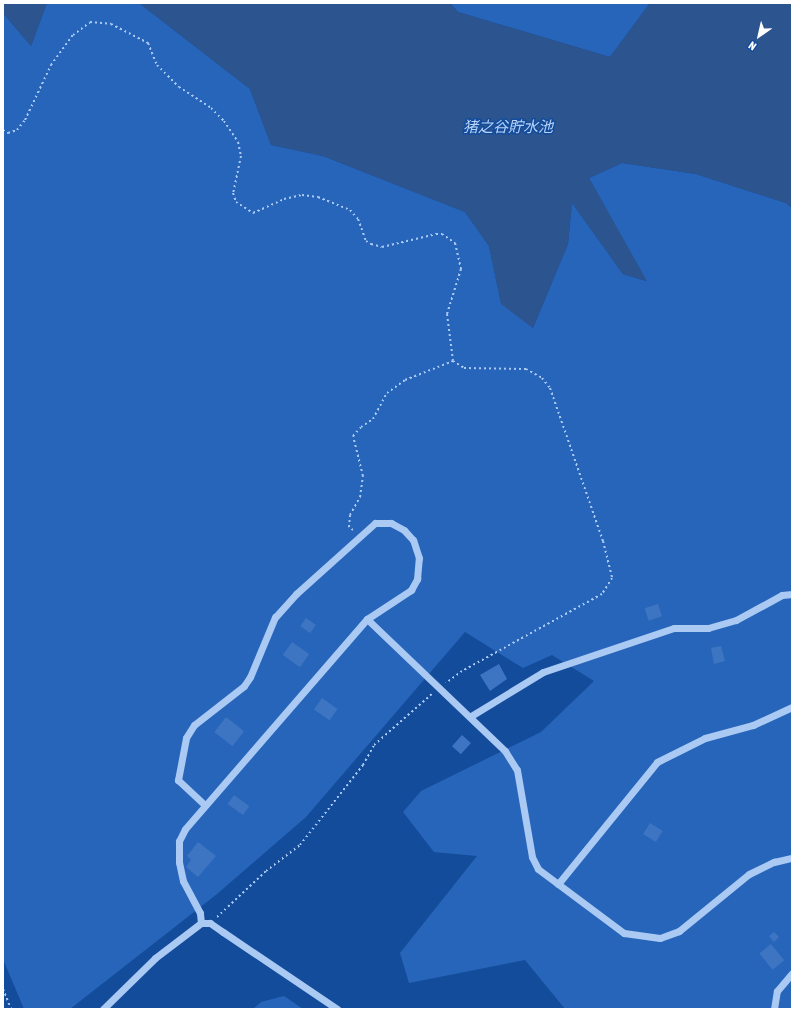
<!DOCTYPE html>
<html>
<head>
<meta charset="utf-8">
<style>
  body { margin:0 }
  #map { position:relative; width:795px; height:1012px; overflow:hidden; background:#144c9c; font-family:"Asap Condensed","Noto Sans JP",sans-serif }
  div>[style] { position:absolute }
  .green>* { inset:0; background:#2765ba }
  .water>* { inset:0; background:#2c548f }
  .building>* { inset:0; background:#3d75c2; transform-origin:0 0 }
  .path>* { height:2px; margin-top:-1px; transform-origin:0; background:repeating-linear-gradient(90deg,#aac9f3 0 2px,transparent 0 5px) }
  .minor>* { height:7px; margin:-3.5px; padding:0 3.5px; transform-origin:3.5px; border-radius:3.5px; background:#aac9f3 }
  span { translate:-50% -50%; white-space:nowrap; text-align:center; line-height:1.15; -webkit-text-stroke:3px #144c9c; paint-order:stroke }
  .water-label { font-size:15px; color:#b7d3f9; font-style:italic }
  .frame { position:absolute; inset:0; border:4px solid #fff; pointer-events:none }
  .north { position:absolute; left:739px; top:16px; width:40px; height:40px; -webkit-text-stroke:3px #144c9c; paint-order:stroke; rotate:214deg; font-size:11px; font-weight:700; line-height:16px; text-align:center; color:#fff }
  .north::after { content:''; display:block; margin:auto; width:14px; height:18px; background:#fff; clip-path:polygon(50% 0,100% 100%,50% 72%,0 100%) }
</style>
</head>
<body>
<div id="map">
  <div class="green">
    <div style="clip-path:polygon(47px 3px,139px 3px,250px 89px,271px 145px,323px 156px,465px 212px,489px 246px,501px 303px,533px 328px,568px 244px,572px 203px,623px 274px,646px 281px,589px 178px,622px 163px,696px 174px,786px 203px,792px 208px,792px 1009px,565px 1009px,525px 960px,409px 983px,400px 953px,477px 856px,434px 852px,403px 812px,421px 791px,541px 732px,594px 681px,552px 655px,523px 668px,465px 632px,306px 817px,217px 894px,70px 1009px,24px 1009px,3px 959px,3px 13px,31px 46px)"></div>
    <div style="clip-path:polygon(450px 3px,650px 3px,610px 57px,458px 12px)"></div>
    <div style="clip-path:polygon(284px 996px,303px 1009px,253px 1009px,261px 1002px)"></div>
  </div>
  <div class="water">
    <div style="clip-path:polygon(3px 3px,47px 3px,31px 46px,3px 13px)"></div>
    <div style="clip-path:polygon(139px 3px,450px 3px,458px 12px,610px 57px,650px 3px,792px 3px,792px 208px,786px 203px,696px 174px,622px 163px,589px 178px,647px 281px,623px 274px,572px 203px,568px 244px,533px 328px,501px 304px,489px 246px,465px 212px,323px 156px,271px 145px,250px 89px)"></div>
  </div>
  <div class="building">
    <div style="left:658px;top:604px;width:13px;height:14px;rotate:72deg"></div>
    <div style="left:306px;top:618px;width:12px;height:10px;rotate:35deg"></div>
    <div style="left:292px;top:642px;width:21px;height:16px;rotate:35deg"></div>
    <div style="clip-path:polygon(721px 646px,725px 661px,714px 664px,711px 648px)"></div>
    <div style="clip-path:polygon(499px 664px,507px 679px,490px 691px,480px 675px)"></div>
    <div style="left:322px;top:698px;width:19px;height:14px;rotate:35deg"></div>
    <div style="left:226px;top:717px;width:23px;height:19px;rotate:38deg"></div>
    <div style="left:462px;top:735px;width:12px;height:15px;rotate:42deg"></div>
    <div style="left:234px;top:795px;width:19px;height:11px;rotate:36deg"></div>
    <div style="left:650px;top:823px;width:15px;height:13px;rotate:32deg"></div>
    <div style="clip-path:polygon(198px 842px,216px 856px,198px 877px,186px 867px,191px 860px,187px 856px)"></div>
    <div style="clip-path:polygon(774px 932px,779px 937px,774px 942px,769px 936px)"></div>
    <div style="left:771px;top:944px;width:21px;height:15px;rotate:51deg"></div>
  </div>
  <div class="path">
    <div style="left:3px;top:130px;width:6px;rotate:31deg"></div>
    <div style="left:8px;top:133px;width:9px;rotate:-18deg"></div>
    <div style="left:17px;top:130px;width:13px;rotate:-51deg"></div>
    <div style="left:25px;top:120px;width:61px;rotate:-64.7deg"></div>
    <div style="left:51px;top:65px;width:37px;rotate:-54deg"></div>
    <div style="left:73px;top:35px;width:21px;rotate:-37deg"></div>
    <div style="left:90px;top:22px;width:21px;rotate:5deg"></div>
    <div style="left:111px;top:24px;width:42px;rotate:27.2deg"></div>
    <div style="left:148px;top:43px;width:24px;rotate:68deg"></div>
    <div style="left:157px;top:65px;width:31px;rotate:45deg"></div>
    <div style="left:179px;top:87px;width:38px;rotate:33deg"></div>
    <div style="left:211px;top:108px;width:18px;rotate:45deg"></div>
    <div style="left:224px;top:121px;width:25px;rotate:56deg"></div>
    <div style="left:238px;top:142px;width:14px;rotate:78deg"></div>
    <div style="left:241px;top:156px;width:38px;rotate:102deg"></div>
    <div style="left:233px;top:193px;width:9px;rotate:72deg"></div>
    <div style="left:236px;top:202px;width:20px;rotate:33deg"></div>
    <div style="left:253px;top:213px;width:34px;rotate:-24deg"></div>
    <div style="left:284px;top:199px;width:18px;rotate:-13deg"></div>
    <div style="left:302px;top:195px;width:16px;rotate:7deg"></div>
    <div style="left:318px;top:197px;width:35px;rotate:22deg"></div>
    <div style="left:350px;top:210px;width:12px;rotate:48deg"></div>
    <div style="left:358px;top:219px;width:23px;rotate:70deg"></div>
    <div style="left:366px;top:241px;width:6px;rotate:31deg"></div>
    <div style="left:371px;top:244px;width:11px;rotate:15deg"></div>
    <div style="left:382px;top:247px;width:56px;rotate:-13.5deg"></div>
    <div style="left:436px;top:234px;width:6px"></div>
    <div style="left:442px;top:234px;width:16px;rotate:35deg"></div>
    <div style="left:455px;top:243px;width:27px;rotate:77deg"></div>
    <div style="left:461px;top:269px;width:47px;rotate:107.3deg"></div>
    <div style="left:447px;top:314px;width:47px;rotate:82.7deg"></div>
    <div style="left:453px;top:361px;width:13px;rotate:32deg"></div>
    <div style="left:464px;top:368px;width:62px;rotate:0.9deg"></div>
    <div style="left:526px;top:369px;width:18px;rotate:29deg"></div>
    <div style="left:542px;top:378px;width:13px;rotate:51deg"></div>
    <div style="left:550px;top:388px;width:162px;rotate:70.9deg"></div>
    <div style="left:603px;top:541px;width:38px;rotate:76deg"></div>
    <div style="left:612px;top:578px;width:19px;rotate:122deg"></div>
    <div style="left:602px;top:594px;width:160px;rotate:151.2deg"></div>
    <div style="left:462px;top:671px;width:20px;rotate:143deg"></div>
    <div style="left:353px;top:530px;width:5px;rotate:-143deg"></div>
    <div style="left:349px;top:527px;width:12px;rotate:-85deg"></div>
    <div style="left:350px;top:515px;width:21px;rotate:-61deg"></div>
    <div style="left:360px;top:497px;width:21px;rotate:-82deg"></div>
    <div style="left:363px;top:476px;width:41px;rotate:-104deg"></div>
    <div style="left:353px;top:436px;width:12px;rotate:-48deg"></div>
    <div style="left:361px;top:427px;width:14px;rotate:-34deg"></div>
    <div style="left:373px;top:419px;width:30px;rotate:-62deg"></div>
    <div style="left:387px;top:393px;width:22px;rotate:-36deg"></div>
    <div style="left:405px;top:380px;width:52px;rotate:-21.6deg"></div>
    <div style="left:217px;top:917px;width:67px;rotate:-43.2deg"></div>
    <div style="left:266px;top:871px;width:43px;rotate:-37.4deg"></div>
    <div style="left:300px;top:845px;width:102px;rotate:-51.8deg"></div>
    <div style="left:363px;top:765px;width:23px;rotate:-61deg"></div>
    <div style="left:374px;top:745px;width:79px;rotate:-41.4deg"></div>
    <div style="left:3px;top:989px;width:22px;rotate:68deg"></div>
  </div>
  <div class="minor">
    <div style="left:367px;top:619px;width:191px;rotate:43.7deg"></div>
    <div style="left:505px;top:751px;width:22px;rotate:58deg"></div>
    <div style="left:517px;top:770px;width:88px;rotate:80.2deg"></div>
    <div style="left:532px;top:857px;width:13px;rotate:63deg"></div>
    <div style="left:538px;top:869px;width:107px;rotate:36.7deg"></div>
    <div style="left:624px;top:933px;width:36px;rotate:8deg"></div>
    <div style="left:660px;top:938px;width:20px;rotate:-20deg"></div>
    <div style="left:679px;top:931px;width:90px;rotate:-39.2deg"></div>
    <div style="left:749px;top:874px;width:28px;rotate:-26deg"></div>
    <div style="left:774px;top:862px;width:18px;rotate:-13deg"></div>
    <div style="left:471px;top:716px;width:84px;rotate:-31.4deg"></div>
    <div style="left:543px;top:672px;width:138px;rotate:-18.6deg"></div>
    <div style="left:674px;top:628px;width:34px"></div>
    <div style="left:708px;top:628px;width:29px;rotate:-16deg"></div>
    <div style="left:736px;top:620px;width:52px;rotate:-28.5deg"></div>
    <div style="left:782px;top:595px;width:10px;rotate:-6deg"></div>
    <div style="left:558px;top:884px;width:157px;rotate:-50.9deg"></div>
    <div style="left:657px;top:762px;width:54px;rotate:-26.6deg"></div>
    <div style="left:705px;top:738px;width:50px;rotate:-15.2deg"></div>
    <div style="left:753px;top:725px;width:43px;rotate:-24.8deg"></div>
    <div style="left:201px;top:923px;width:10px;rotate:-96deg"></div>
    <div style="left:200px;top:913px;width:36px;rotate:-118deg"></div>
    <div style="left:183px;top:881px;width:19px;rotate:-102deg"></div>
    <div style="left:179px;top:862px;width:21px;rotate:-90deg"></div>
    <div style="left:179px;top:841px;width:13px;rotate:-63deg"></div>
    <div style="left:185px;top:829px;width:278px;rotate:-49.1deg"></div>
    <div style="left:367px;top:619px;width:53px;rotate:-33.4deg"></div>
    <div style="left:411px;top:590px;width:13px;rotate:-61deg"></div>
    <div style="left:417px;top:579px;width:21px;rotate:-85deg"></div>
    <div style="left:419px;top:558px;width:19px;rotate:-108deg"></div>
    <div style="left:413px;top:540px;width:13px;rotate:-132deg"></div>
    <div style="left:404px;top:530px;width:15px;rotate:-152deg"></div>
    <div style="left:391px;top:523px;width:16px;rotate:180deg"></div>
    <div style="left:375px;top:523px;width:106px;rotate:138.1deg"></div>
    <div style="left:296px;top:594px;width:31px;rotate:132deg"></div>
    <div style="left:275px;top:617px;width:65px;rotate:112.6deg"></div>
    <div style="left:250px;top:677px;width:11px;rotate:124deg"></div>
    <div style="left:244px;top:686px;width:63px;rotate:142deg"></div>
    <div style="left:194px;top:725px;width:15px;rotate:122deg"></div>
    <div style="left:186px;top:738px;width:43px;rotate:100.8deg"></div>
    <div style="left:178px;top:780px;width:37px;rotate:43deg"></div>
    <div style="left:103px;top:1009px;width:73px;rotate:-44.4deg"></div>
    <div style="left:155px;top:958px;width:58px;rotate:-37.3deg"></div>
    <div style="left:201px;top:923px;width:9px"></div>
    <div style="left:210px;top:923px;width:16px;rotate:35deg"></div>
    <div style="left:223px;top:932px;width:138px;rotate:34deg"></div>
    <div style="left:774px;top:1009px;width:18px;rotate:-81deg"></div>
    <div style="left:777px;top:991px;width:23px;rotate:-50deg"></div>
  </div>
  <div class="water-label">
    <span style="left:508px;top:127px">猪之谷貯水池</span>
  </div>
  <div class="frame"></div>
  <div class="north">N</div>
</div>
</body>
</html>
